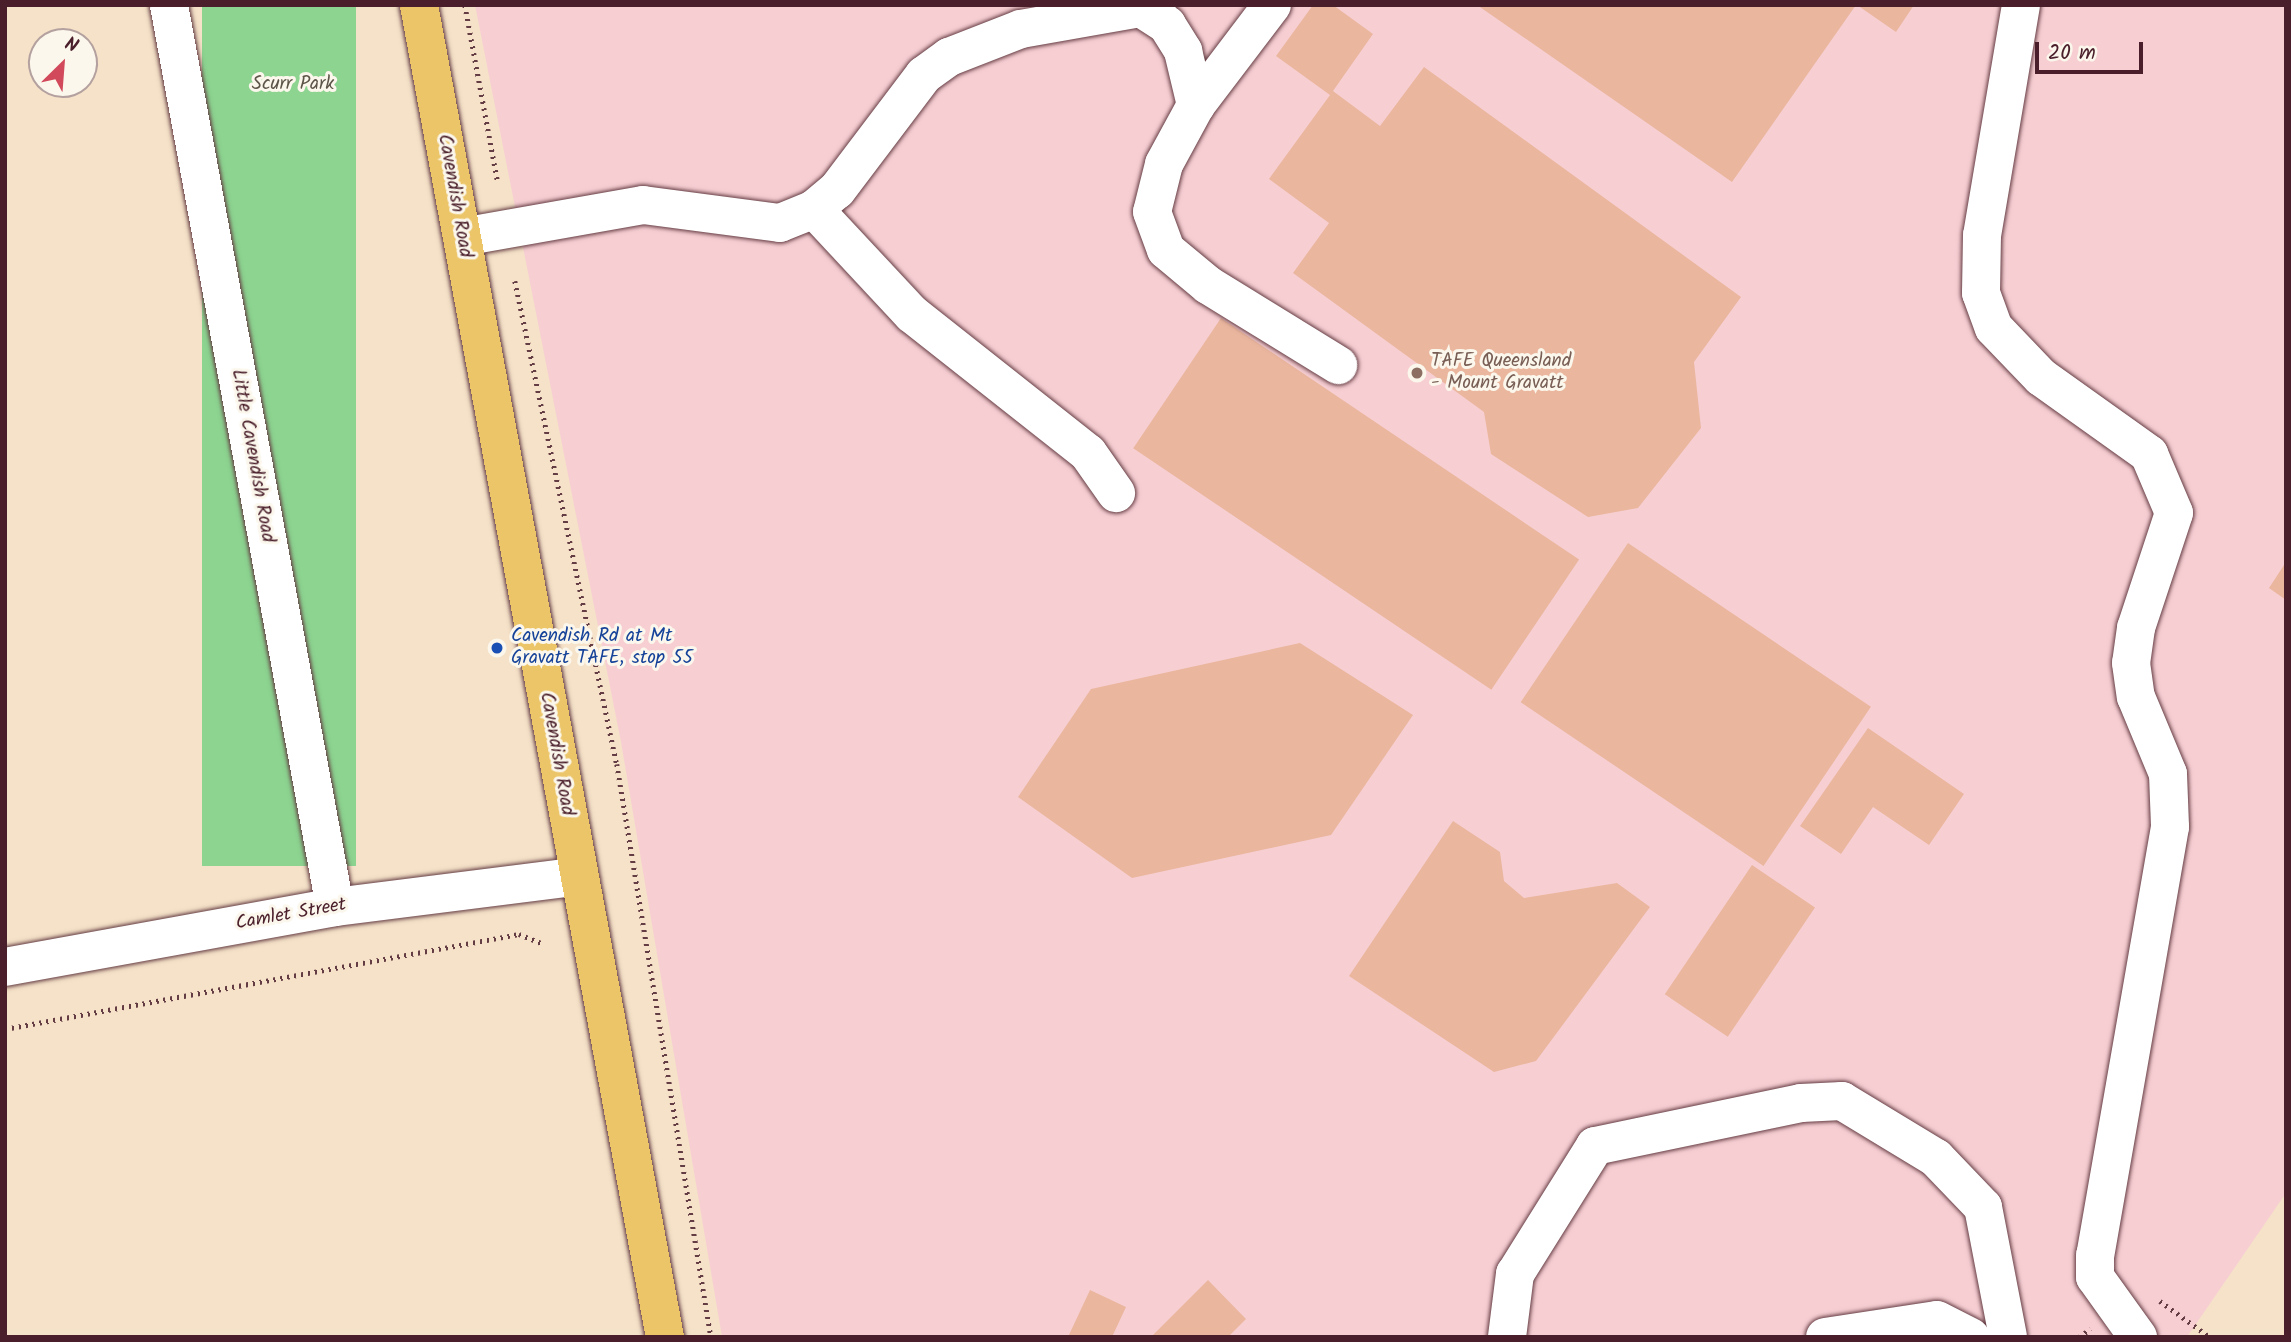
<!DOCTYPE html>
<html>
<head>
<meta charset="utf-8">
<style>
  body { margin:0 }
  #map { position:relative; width:2291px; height:1342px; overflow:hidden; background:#f5e2c8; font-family:Kalam,sans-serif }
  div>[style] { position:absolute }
  .built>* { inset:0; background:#f7cfd3 }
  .green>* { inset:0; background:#8cd490; transform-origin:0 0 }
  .building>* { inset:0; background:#eab69e; transform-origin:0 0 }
  .path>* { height:4.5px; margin-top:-2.25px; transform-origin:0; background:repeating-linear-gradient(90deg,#643c43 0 2px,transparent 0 7px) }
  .roads { filter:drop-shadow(0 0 2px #643c43) drop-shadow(0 0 2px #643c43) }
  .minor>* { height:38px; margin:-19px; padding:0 19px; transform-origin:19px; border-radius:19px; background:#fff }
  .major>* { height:38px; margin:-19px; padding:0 19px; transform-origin:19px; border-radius:19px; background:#ecc569 }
  .dots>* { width:19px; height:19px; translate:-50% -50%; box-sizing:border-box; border:4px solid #fbf7ec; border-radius:50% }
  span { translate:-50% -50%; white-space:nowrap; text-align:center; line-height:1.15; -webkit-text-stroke:6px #fbf7ec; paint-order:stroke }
  .park-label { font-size:19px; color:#5e5549 }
  .street-label { font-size:19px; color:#4a1f2b }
  .education-label { font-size:19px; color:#785e54 }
  .left { translate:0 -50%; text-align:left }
  .transit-label { font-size:19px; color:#164399 }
  .frame { position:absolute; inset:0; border:7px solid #4a1f2b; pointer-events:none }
  .north { position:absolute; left:28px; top:28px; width:70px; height:70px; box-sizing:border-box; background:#fbf7ec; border:2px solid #b4a19f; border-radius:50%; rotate:25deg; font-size:19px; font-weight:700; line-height:28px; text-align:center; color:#4a1f2b }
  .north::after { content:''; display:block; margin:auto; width:24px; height:32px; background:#d1495b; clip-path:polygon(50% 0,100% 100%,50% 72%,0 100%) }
  .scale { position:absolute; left:2035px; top:42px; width:108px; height:32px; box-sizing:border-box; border:4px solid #4a1f2b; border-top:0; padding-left:9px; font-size:21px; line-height:24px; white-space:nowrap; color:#4a1f2b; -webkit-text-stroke:5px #fbf7ec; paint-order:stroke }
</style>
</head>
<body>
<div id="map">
  <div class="built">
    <div style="clip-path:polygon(475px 5px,2286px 5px,2286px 1193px,2187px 1337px,722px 1337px,621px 742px)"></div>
  </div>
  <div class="green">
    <div style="left:202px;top:5px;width:154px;height:861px"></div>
  </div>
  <div class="building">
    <div style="clip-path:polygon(1313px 5px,1333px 5px,1373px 34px,1333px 91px,1380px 126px,1424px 67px,1741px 297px,1694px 362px,1701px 428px,1638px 508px,1588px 517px,1491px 454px,1484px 412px,1293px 273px,1329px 223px,1269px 179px,1330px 95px,1276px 56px)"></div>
    <div style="clip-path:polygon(1477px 5px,1856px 5px,1732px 182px)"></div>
    <div style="clip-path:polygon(1857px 5px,1914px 5px,1896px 32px)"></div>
    <div style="left:1221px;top:318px;width:432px;height:157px;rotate:34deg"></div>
    <div style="left:1628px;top:543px;width:293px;height:192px;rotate:34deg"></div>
    <div style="clip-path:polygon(2286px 562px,2286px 600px,2269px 588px)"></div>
    <div style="clip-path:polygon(1300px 643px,1413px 715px,1331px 835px,1132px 878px,1018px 797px,1091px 689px)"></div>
    <div style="clip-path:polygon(1868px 728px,1964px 794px,1929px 845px,1873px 807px,1841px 854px,1800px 826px)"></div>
    <div style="clip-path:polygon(1453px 821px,1500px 852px,1504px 881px,1524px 898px,1617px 883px,1650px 907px,1536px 1061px,1494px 1072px,1349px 976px)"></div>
    <div style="left:1752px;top:865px;width:76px;height:156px;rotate:34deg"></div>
    <div style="clip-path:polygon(1208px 1280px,1246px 1319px,1228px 1337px,1151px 1337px)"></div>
    <div style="clip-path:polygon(1090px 1290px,1126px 1307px,1112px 1337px,1068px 1337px)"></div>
  </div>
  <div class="path">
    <div style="left:465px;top:5px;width:181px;rotate:79.5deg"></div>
    <div style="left:515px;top:281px;width:494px;rotate:78.1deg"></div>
    <div style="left:617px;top:764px;width:581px;rotate:80.68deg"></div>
    <div style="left:5px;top:1029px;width:523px;rotate:-10.47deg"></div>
    <div style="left:519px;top:934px;width:27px;rotate:22deg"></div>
    <div style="left:2160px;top:1301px;width:62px;rotate:35.8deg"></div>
    <div style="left:2079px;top:1337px;width:14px;rotate:-36deg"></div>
  </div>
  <div class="roads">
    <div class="minor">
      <div style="left:169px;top:5px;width:917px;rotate:79.57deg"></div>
      <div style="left:1272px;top:5px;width:126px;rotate:127.2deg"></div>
      <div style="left:1196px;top:105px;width:67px;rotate:118.5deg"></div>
      <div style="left:1164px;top:164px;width:49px;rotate:104deg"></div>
      <div style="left:1152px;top:212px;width:40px;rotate:69.8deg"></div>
      <div style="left:1166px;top:250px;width:55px;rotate:39.8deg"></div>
      <div style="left:1208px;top:285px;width:153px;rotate:31.6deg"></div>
      <div style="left:2021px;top:5px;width:233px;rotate:99.6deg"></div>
      <div style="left:1982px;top:235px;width:58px;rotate:91deg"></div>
      <div style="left:1981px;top:293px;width:37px;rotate:70deg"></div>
      <div style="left:1994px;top:328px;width:68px;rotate:46.2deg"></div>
      <div style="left:2041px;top:377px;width:133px;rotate:35.5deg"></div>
      <div style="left:2149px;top:454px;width:64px;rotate:67deg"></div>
      <div style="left:2174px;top:513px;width:121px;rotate:108.3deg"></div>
      <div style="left:2136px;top:628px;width:35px;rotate:98deg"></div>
      <div style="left:2131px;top:663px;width:34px;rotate:82deg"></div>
      <div style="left:2136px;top:697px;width:83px;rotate:67.4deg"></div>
      <div style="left:2168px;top:774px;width:53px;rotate:87.8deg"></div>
      <div style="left:2170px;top:827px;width:435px;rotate:99.9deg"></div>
      <div style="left:2095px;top:1255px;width:22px;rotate:90deg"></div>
      <div style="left:2095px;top:1277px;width:74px;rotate:54.4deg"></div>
      <div style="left:1141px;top:8px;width:31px;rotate:33deg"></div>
      <div style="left:1167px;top:25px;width:31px;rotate:58deg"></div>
      <div style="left:1183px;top:51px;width:56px;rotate:76.5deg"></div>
      <div style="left:814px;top:209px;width:144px;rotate:47deg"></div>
      <div style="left:912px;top:314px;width:224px;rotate:38.3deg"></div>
      <div style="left:1088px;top:453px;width:49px;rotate:55deg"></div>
      <div style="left:462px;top:237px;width:184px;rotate:-10deg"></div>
      <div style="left:643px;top:205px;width:138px;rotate:7.5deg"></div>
      <div style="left:780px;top:223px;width:37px;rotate:-22deg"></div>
      <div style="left:814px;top:209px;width:30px;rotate:-40deg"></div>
      <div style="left:837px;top:190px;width:144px;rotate:-52.9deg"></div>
      <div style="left:924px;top:75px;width:31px;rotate:-36deg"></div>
      <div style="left:949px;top:57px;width:77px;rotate:-21.3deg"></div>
      <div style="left:1021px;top:29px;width:138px;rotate:-10deg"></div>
      <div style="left:5px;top:967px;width:335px;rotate:-10.3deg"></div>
      <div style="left:335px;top:907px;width:246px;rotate:-7.2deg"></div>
      <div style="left:1507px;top:1337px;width:64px;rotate:-82.8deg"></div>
      <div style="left:1515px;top:1274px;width:151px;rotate:-58deg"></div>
      <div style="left:1595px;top:1146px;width:210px;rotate:-11.8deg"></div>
      <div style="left:1801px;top:1103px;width:41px;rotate:-2.8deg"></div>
      <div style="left:1842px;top:1101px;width:110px;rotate:31.2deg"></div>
      <div style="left:1936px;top:1158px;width:68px;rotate:46.2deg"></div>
      <div style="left:1983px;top:1207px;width:132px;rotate:79.1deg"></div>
      <div style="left:1825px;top:1337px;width:113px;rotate:-8.6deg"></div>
      <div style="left:1937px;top:1320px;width:38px;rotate:27deg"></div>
    </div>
    <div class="major">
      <div style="left:419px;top:5px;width:1355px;rotate:79.54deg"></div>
    </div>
  </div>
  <div class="dots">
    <div style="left:1417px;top:373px;background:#8d6e63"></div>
    <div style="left:497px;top:648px;background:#1a4fb4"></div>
  </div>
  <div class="park-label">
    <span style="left:293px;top:85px">Scurr Park</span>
  </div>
  <div class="street-label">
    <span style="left:454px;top:196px;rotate:80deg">Cavendish Road</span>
    <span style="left:252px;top:456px;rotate:80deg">Little Cavendish Road</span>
    <span style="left:556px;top:754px;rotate:80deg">Cavendish Road</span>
    <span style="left:291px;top:915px;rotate:-10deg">Camlet Street</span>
  </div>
  <div class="education-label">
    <span class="left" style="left:1431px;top:373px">TAFE Queensland<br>- Mount Gravatt</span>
  </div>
  <div class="transit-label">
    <span class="left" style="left:511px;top:648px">Cavendish Rd at Mt<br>Gravatt TAFE, stop 55</span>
  </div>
  <div class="frame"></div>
  <div class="north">N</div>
  <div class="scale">20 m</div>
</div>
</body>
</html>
